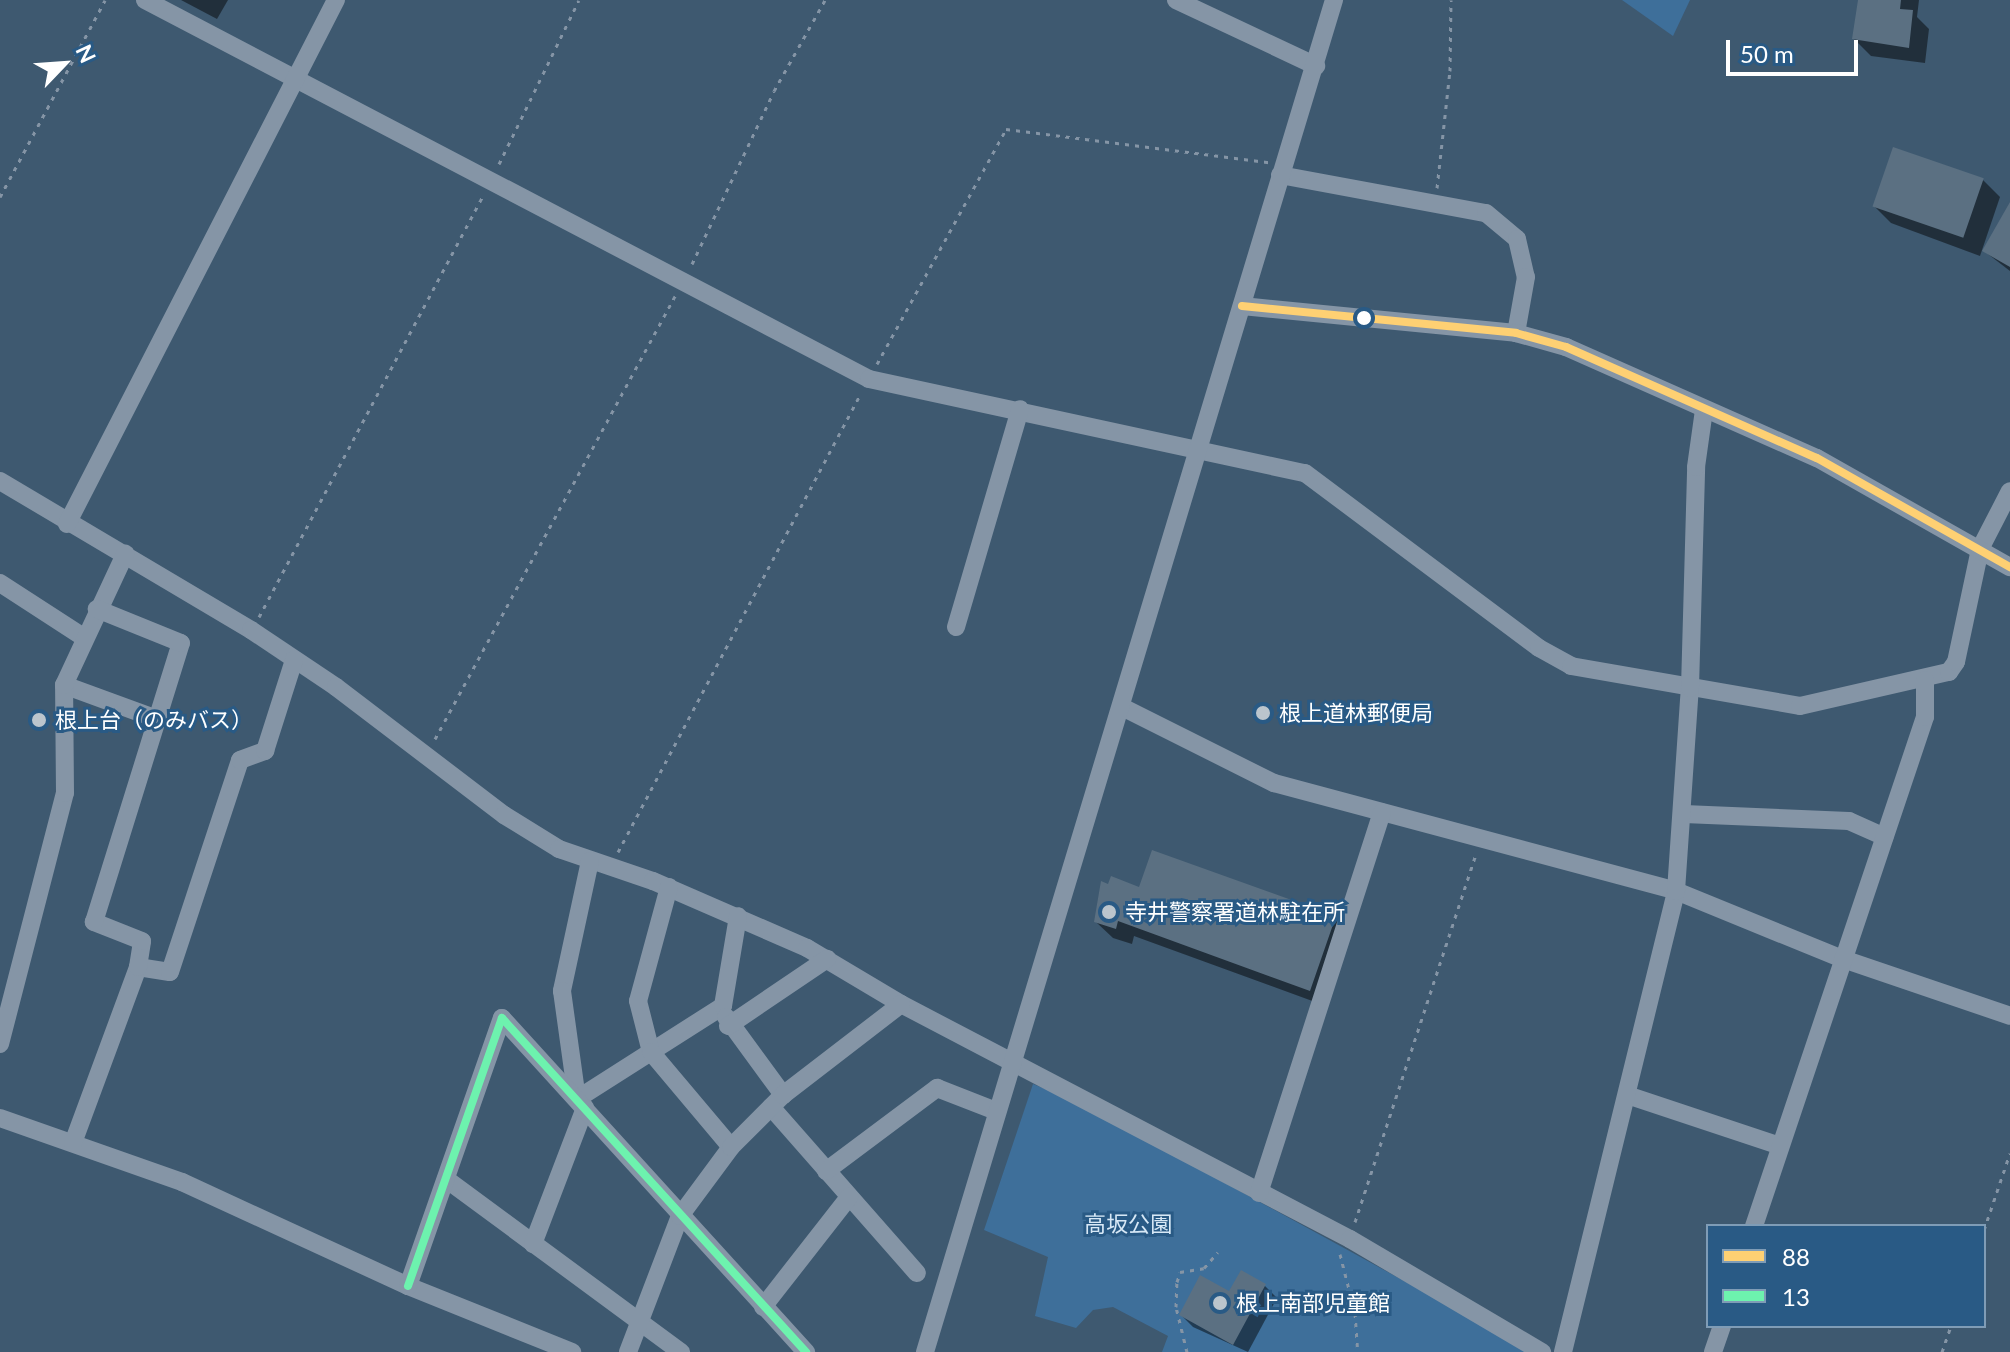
<!DOCTYPE html>
<html>
<head>
<meta charset="utf-8">
<style>
  body { margin:0 }
  #map { position:relative; width:2010px; height:1352px; overflow:hidden; background:#3e5970; font-family:Lato,"Noto Sans JP",sans-serif }
  div>[style] { position:absolute }
  .green>* { inset:0; background:#3e6f9a }
  .shadow>* { inset:0; background:#0007 }
  .building>* { inset:0; background:#5b7082; transform-origin:0 0 }
  .path>* { height:3px; margin-top:-1.5px; transform-origin:0; background:repeating-linear-gradient(90deg,#8595a6 0 4px,transparent 0 10px) }
  .minor>* { height:18px; margin:-9px; padding:0 9px; transform-origin:9px; border-radius:9px; background:#8595a6 }
  .bus-1>* { height:8px; margin:-4px; padding:0 4px; transform-origin:4px; border-radius:4px; background:#fed073 }
  .bus-2>* { height:8px; margin:-4px; padding:0 4px; transform-origin:4px; border-radius:4px; background:#6df2ae }
  .dots>* { width:22px; height:22px; translate:-50% -50%; box-sizing:border-box; border:4px solid #295a85; border-radius:50% }
  span { translate:-50% -50%; white-space:nowrap; text-align:center; line-height:1.15; -webkit-text-stroke:6px #295a85; paint-order:stroke }
  .poi-label { font-size:22px; color:#fff }
  .left { translate:0 -50%; text-align:left }
  .park-label { font-size:22px; color:#d7e8f6 }
  .legend { position:absolute; left:1706px; top:1224px; width:280px; height:104px; box-sizing:border-box; background:#295a85; border:2px solid #7f9cb6; margin:0; padding:10px 14px; list-style:none; font-size:24px; color:#fff }
  .legend li { display:flex; align-items:center; gap:16px; height:40px }
  .legend b { width:40px; border:2px solid #7f9cb6 }
  .north { position:absolute; left:24px; top:24px; width:80px; height:80px; -webkit-text-stroke:6px #295a85; paint-order:stroke; rotate:65deg; font-size:22px; font-weight:700; line-height:32px; text-align:center; color:#fff }
  .north::after { content:''; display:block; margin:auto; width:28px; height:36px; background:#fff; clip-path:polygon(50% 0,100% 100%,50% 72%,0 100%) }
  .scale { position:absolute; left:1726px; top:40px; width:132px; height:36px; box-sizing:border-box; border:4px solid #fff; border-top:0; padding-left:10px; font-size:24px; line-height:28px; white-space:nowrap; color:#fff; -webkit-text-stroke:6px #295a85; paint-order:stroke }
</style>
</head>
<body>
<div id="map">
  <div class="green">
    <div style="clip-path:polygon(1622px 0,1690px 0,1673px 36px)"></div>
    <div style="clip-path:polygon(1033px 1084px,1077px 1102px,1534px 1352px,1162px 1352px,1168px 1336px,1113px 1307px,1093px 1310px,1076px 1328px,1035px 1316px,1048px 1257px,984px 1230px)"></div>
  </div>
  <div class="shadow">
    <div style="clip-path:polygon(181px 0,228px 0,217px 19px)"></div>
    <div style="clip-path:polygon(1860px 0,1919px 0,1917px 17px,1929px 29px,1925px 63px,1871px 56px,1854px 39px)"></div>
    <div style="clip-path:polygon(1983px 180px,2000px 197px,1980px 256px,1891px 223px,1874px 206px)"></div>
    <div style="clip-path:polygon(2010px 206px,2010px 271px,1984px 251px)"></div>
    <div style="clip-path:polygon(1140px 889px,1335px 918px,1351px 934px,1326px 1006px,1134px 936px,1132px 944px,1113px 938px,1096px 922px)"></div>
    <div style="clip-path:polygon(1265px 1286px,1277px 1298px,1248px 1352px,1193px 1327px,1181px 1315px)"></div>
  </div>
  <div class="building">
    <div style="clip-path:polygon(1858px 0,1901px 0,1900px 9px,1913px 10px,1909px 48px,1852px 39px)"></div>
    <div style="left:1893px;top:147px;width:96px;height:63px;rotate:19deg"></div>
    <div style="clip-path:polygon(2010px 202px,2010px 267px,1982px 251px)"></div>
    <div style="clip-path:polygon(1152px 850px,1336px 916px,1310px 991px,1118px 921px,1116px 929px,1094px 922px,1101px 881px,1108px 884px,1111px 876px,1139px 887px)"></div>
    <div style="clip-path:polygon(1241px 1270px,1266px 1284px,1233px 1345px,1179px 1315px,1200px 1275px,1229px 1291px)"></div>
  </div>
  <div class="path">
    <div style="left:499px;top:164px;width:182px;rotate:-64deg"></div>
    <div style="left:1437px;top:188px;width:118px;rotate:-83.7deg"></div>
    <div style="left:1450px;top:71px;width:71px;rotate:-89.2deg"></div>
    <div style="left:0;top:197px;width:223px;rotate:-61.9deg"></div>
    <div style="left:692px;top:264px;width:191px;rotate:-64.6deg"></div>
    <div style="left:774px;top:91px;width:104px;rotate:-60.7deg"></div>
    <div style="left:877px;top:364px;width:268px;rotate:-61.2deg"></div>
    <div style="left:1006px;top:129px;width:265px;rotate:7.2deg"></div>
    <div style="left:259px;top:617px;width:477px;rotate:-62deg"></div>
    <div style="left:435px;top:739px;width:504px;rotate:-61.55deg"></div>
    <div style="left:618px;top:852px;width:517px;rotate:-62.1deg"></div>
    <div style="left:1355px;top:1222px;width:385px;rotate:-71.8deg"></div>
    <div style="left:1984px;top:1230px;width:81px;rotate:-71.3deg"></div>
    <div style="left:1340px;top:1254px;width:61px;rotate:75.7deg"></div>
    <div style="left:1355px;top:1313px;width:39px;rotate:86deg"></div>
    <div style="left:1187px;top:1352px;width:46px;rotate:-103.7deg"></div>
    <div style="left:1176px;top:1307px;width:25px;rotate:-88deg"></div>
    <div style="left:1177px;top:1282px;width:10px;rotate:-73deg"></div>
    <div style="left:1180px;top:1272px;width:24px;rotate:-9deg"></div>
    <div style="left:1204px;top:1268px;width:21px;rotate:-49deg"></div>
    <div style="left:1942px;top:1352px;width:28px;rotate:-71deg"></div>
  </div>
  <div class="minor">
    <div style="left:145px;top:0;width:817px;rotate:27.63deg"></div>
    <div style="left:869px;top:379px;width:446px;rotate:12.2deg"></div>
    <div style="left:1305px;top:473px;width:292px;rotate:36.8deg"></div>
    <div style="left:1539px;top:648px;width:37px;rotate:29deg"></div>
    <div style="left:1571px;top:666px;width:232px;rotate:9.9deg"></div>
    <div style="left:1800px;top:706px;width:153px;rotate:-12.9deg"></div>
    <div style="left:1949px;top:672px;width:12px;rotate:-55deg"></div>
    <div style="left:1956px;top:662px;width:116px;rotate:-78deg"></div>
    <div style="left:1980px;top:549px;width:65px;rotate:-62.7deg"></div>
    <div style="left:1176px;top:0;width:155px;rotate:25.2deg"></div>
    <div style="left:1280px;top:175px;width:209px;rotate:10.5deg"></div>
    <div style="left:1486px;top:213px;width:40px;rotate:40deg"></div>
    <div style="left:1517px;top:239px;width:39px;rotate:77deg"></div>
    <div style="left:1526px;top:277px;width:57px;rotate:100.1deg"></div>
    <div style="left:1242px;top:306px;width:275px;rotate:5.6deg"></div>
    <div style="left:1516px;top:333px;width:52px;rotate:15.6deg"></div>
    <div style="left:1566px;top:347px;width:274px;rotate:23.9deg"></div>
    <div style="left:1817px;top:458px;width:222px;rotate:29.5deg"></div>
    <div style="left:0;top:481px;width:292px;rotate:30.7deg"></div>
    <div style="left:251px;top:630px;width:102px;rotate:33.8deg"></div>
    <div style="left:336px;top:687px;width:211px;rotate:37.3deg"></div>
    <div style="left:504px;top:815px;width:65px;rotate:31.7deg"></div>
    <div style="left:559px;top:849px;width:99px;rotate:18.8deg"></div>
    <div style="left:653px;top:881px;width:168px;rotate:23.5deg"></div>
    <div style="left:807px;top:948px;width:109px;rotate:30.8deg"></div>
    <div style="left:901px;top:1004px;width:507px;rotate:27.63deg"></div>
    <div style="left:1350px;top:1239px;width:223px;rotate:30.5deg"></div>
    <div style="left:67px;top:524px;width:589px;rotate:-62.83deg"></div>
    <div style="left:0;top:583px;width:99px;rotate:33deg"></div>
    <div style="left:956px;top:627px;width:227px;rotate:-73.6deg"></div>
    <div style="left:64px;top:685px;width:99px;rotate:20.1deg"></div>
    <div style="left:1122px;top:707px;width:170px;rotate:26.6deg"></div>
    <div style="left:1274px;top:783px;width:416px;rotate:15deg"></div>
    <div style="left:1676px;top:891px;width:180px;rotate:22.2deg"></div>
    <div style="left:1843px;top:959px;width:176px;rotate:18.8deg"></div>
    <div style="left:1684px;top:814px;width:165px;rotate:2.4deg"></div>
    <div style="left:1849px;top:821px;width:39px;rotate:24deg"></div>
    <div style="left:590px;top:861px;width:133px;rotate:102.2deg"></div>
    <div style="left:562px;top:991px;width:109px;rotate:82.1deg"></div>
    <div style="left:577px;top:1099px;width:173px;rotate:-32.5deg"></div>
    <div style="left:723px;top:1006px;width:91px;rotate:-80.5deg"></div>
    <div style="left:669px;top:887px;width:118px;rotate:105.2deg"></div>
    <div style="left:638px;top:1001px;width:53px;rotate:75.7deg"></div>
    <div style="left:651px;top:1052px;width:124px;rotate:49.9deg"></div>
    <div style="left:138px;top:967px;width:32px;rotate:9deg"></div>
    <div style="left:170px;top:972px;width:223px;rotate:-71.7deg"></div>
    <div style="left:240px;top:760px;width:27px;rotate:-20deg"></div>
    <div style="left:265px;top:751px;width:96px;rotate:-72.3deg"></div>
    <div style="left:726px;top:1017px;width:97px;rotate:53.8deg"></div>
    <div style="left:728px;top:1026px;width:120px;rotate:-34.1deg"></div>
    <div style="left:0;top:1044px;width:259px;rotate:-75.5deg"></div>
    <div style="left:65px;top:793px;width:108px;rotate:-90.5deg"></div>
    <div style="left:64px;top:685px;width:145px;rotate:-65deg"></div>
    <div style="left:1627px;top:1095px;width:161px;rotate:18.4deg"></div>
    <div style="left:771px;top:1107px;width:221px;rotate:48.7deg"></div>
    <div style="left:0;top:1118px;width:193px;rotate:19.4deg"></div>
    <div style="left:182px;top:1182px;width:249px;rotate:24.7deg"></div>
    <div style="left:408px;top:1286px;width:177px;rotate:21.9deg"></div>
    <div style="left:73px;top:1143px;width:188px;rotate:-69.7deg"></div>
    <div style="left:138px;top:967px;width:26px;rotate:-81deg"></div>
    <div style="left:142px;top:941px;width:52px;rotate:-158.4deg"></div>
    <div style="left:94px;top:922px;width:292px;rotate:-72.7deg"></div>
    <div style="left:181px;top:643px;width:91px;rotate:-158deg"></div>
    <div style="left:826px;top:1171px;width:139px;rotate:-36.8deg"></div>
    <div style="left:937px;top:1088px;width:63px;rotate:21.3deg"></div>
    <div style="left:446px;top:1179px;width:292px;rotate:36.4deg"></div>
    <div style="left:1259px;top:1193px;width:400px;rotate:-72.1deg"></div>
    <div style="left:1754px;top:1226px;width:537px;rotate:-71.43deg"></div>
    <div style="left:1925px;top:717px;width:37px;rotate:-90deg"></div>
    <div style="left:533px;top:1244px;width:146px;rotate:-69.1deg"></div>
    <div style="left:408px;top:1286px;width:284px;rotate:-70.7deg"></div>
    <div style="left:502px;top:1018px;width:452px;rotate:47.7deg"></div>
    <div style="left:763px;top:1307px;width:140px;rotate:-52deg"></div>
    <div style="left:628px;top:1352px;width:146px;rotate:-69.1deg"></div>
    <div style="left:680px;top:1216px;width:86px;rotate:-53.5deg"></div>
    <div style="left:731px;top:1147px;width:74px;rotate:-45deg"></div>
    <div style="left:783px;top:1095px;width:149px;rotate:-37.6deg"></div>
    <div style="left:925px;top:1352px;width:1413px;rotate:-73.17deg"></div>
    <div style="left:1563px;top:1352px;width:475px;rotate:-76.2deg"></div>
    <div style="left:1676px;top:891px;width:203px;rotate:-86.1deg"></div>
    <div style="left:1690px;top:688px;width:221px;rotate:-88.4deg"></div>
    <div style="left:1696px;top:467px;width:58px;rotate:-82deg"></div>
    <div style="left:1713px;top:1352px;width:28px;rotate:-71deg"></div>
  </div>
  <div class="bus-1">
    <div style="left:1242px;top:306px;width:275px;rotate:5.6deg"></div>
    <div style="left:1516px;top:333px;width:52px;rotate:15.6deg"></div>
    <div style="left:1566px;top:347px;width:274px;rotate:23.9deg"></div>
    <div style="left:1817px;top:458px;width:222px;rotate:29.5deg"></div>
  </div>
  <div class="bus-2">
    <div style="left:408px;top:1286px;width:284px;rotate:-70.7deg"></div>
    <div style="left:502px;top:1018px;width:452px;rotate:47.7deg"></div>
  </div>
  <div class="dots">
    <div style="left:1364px;top:318px;background:#fff"></div>
    <div style="left:1263px;top:713px;background:#bbc5cd"></div>
    <div style="left:39px;top:720px;background:#bbc5cd"></div>
    <div style="left:1109px;top:912px;background:#bbc5cd"></div>
    <div style="left:1220px;top:1303px;background:#bbc5cd"></div>
  </div>
  <div class="poi-label">
    <span class="left" style="left:1279px;top:713px">根上道林郵便局</span>
    <span class="left" style="left:55px;top:720px">根上台（のみバス）</span>
    <span class="left" style="left:1125px;top:912px">寺井警察署道林駐在所</span>
    <span class="left" style="left:1236px;top:1303px">根上南部児童館</span>
  </div>
  <div class="park-label">
    <span style="left:1128px;top:1224px">高坂公園</span>
  </div>
  <ul class="legend">
  <li><b style="height:10px;background:#fed073"></b>88</li>
  <li><b style="height:10px;background:#6df2ae"></b>13</li>
  </ul>
  <div class="north">N</div>
  <div class="scale">50 m</div>
</div>
</body>
</html>
